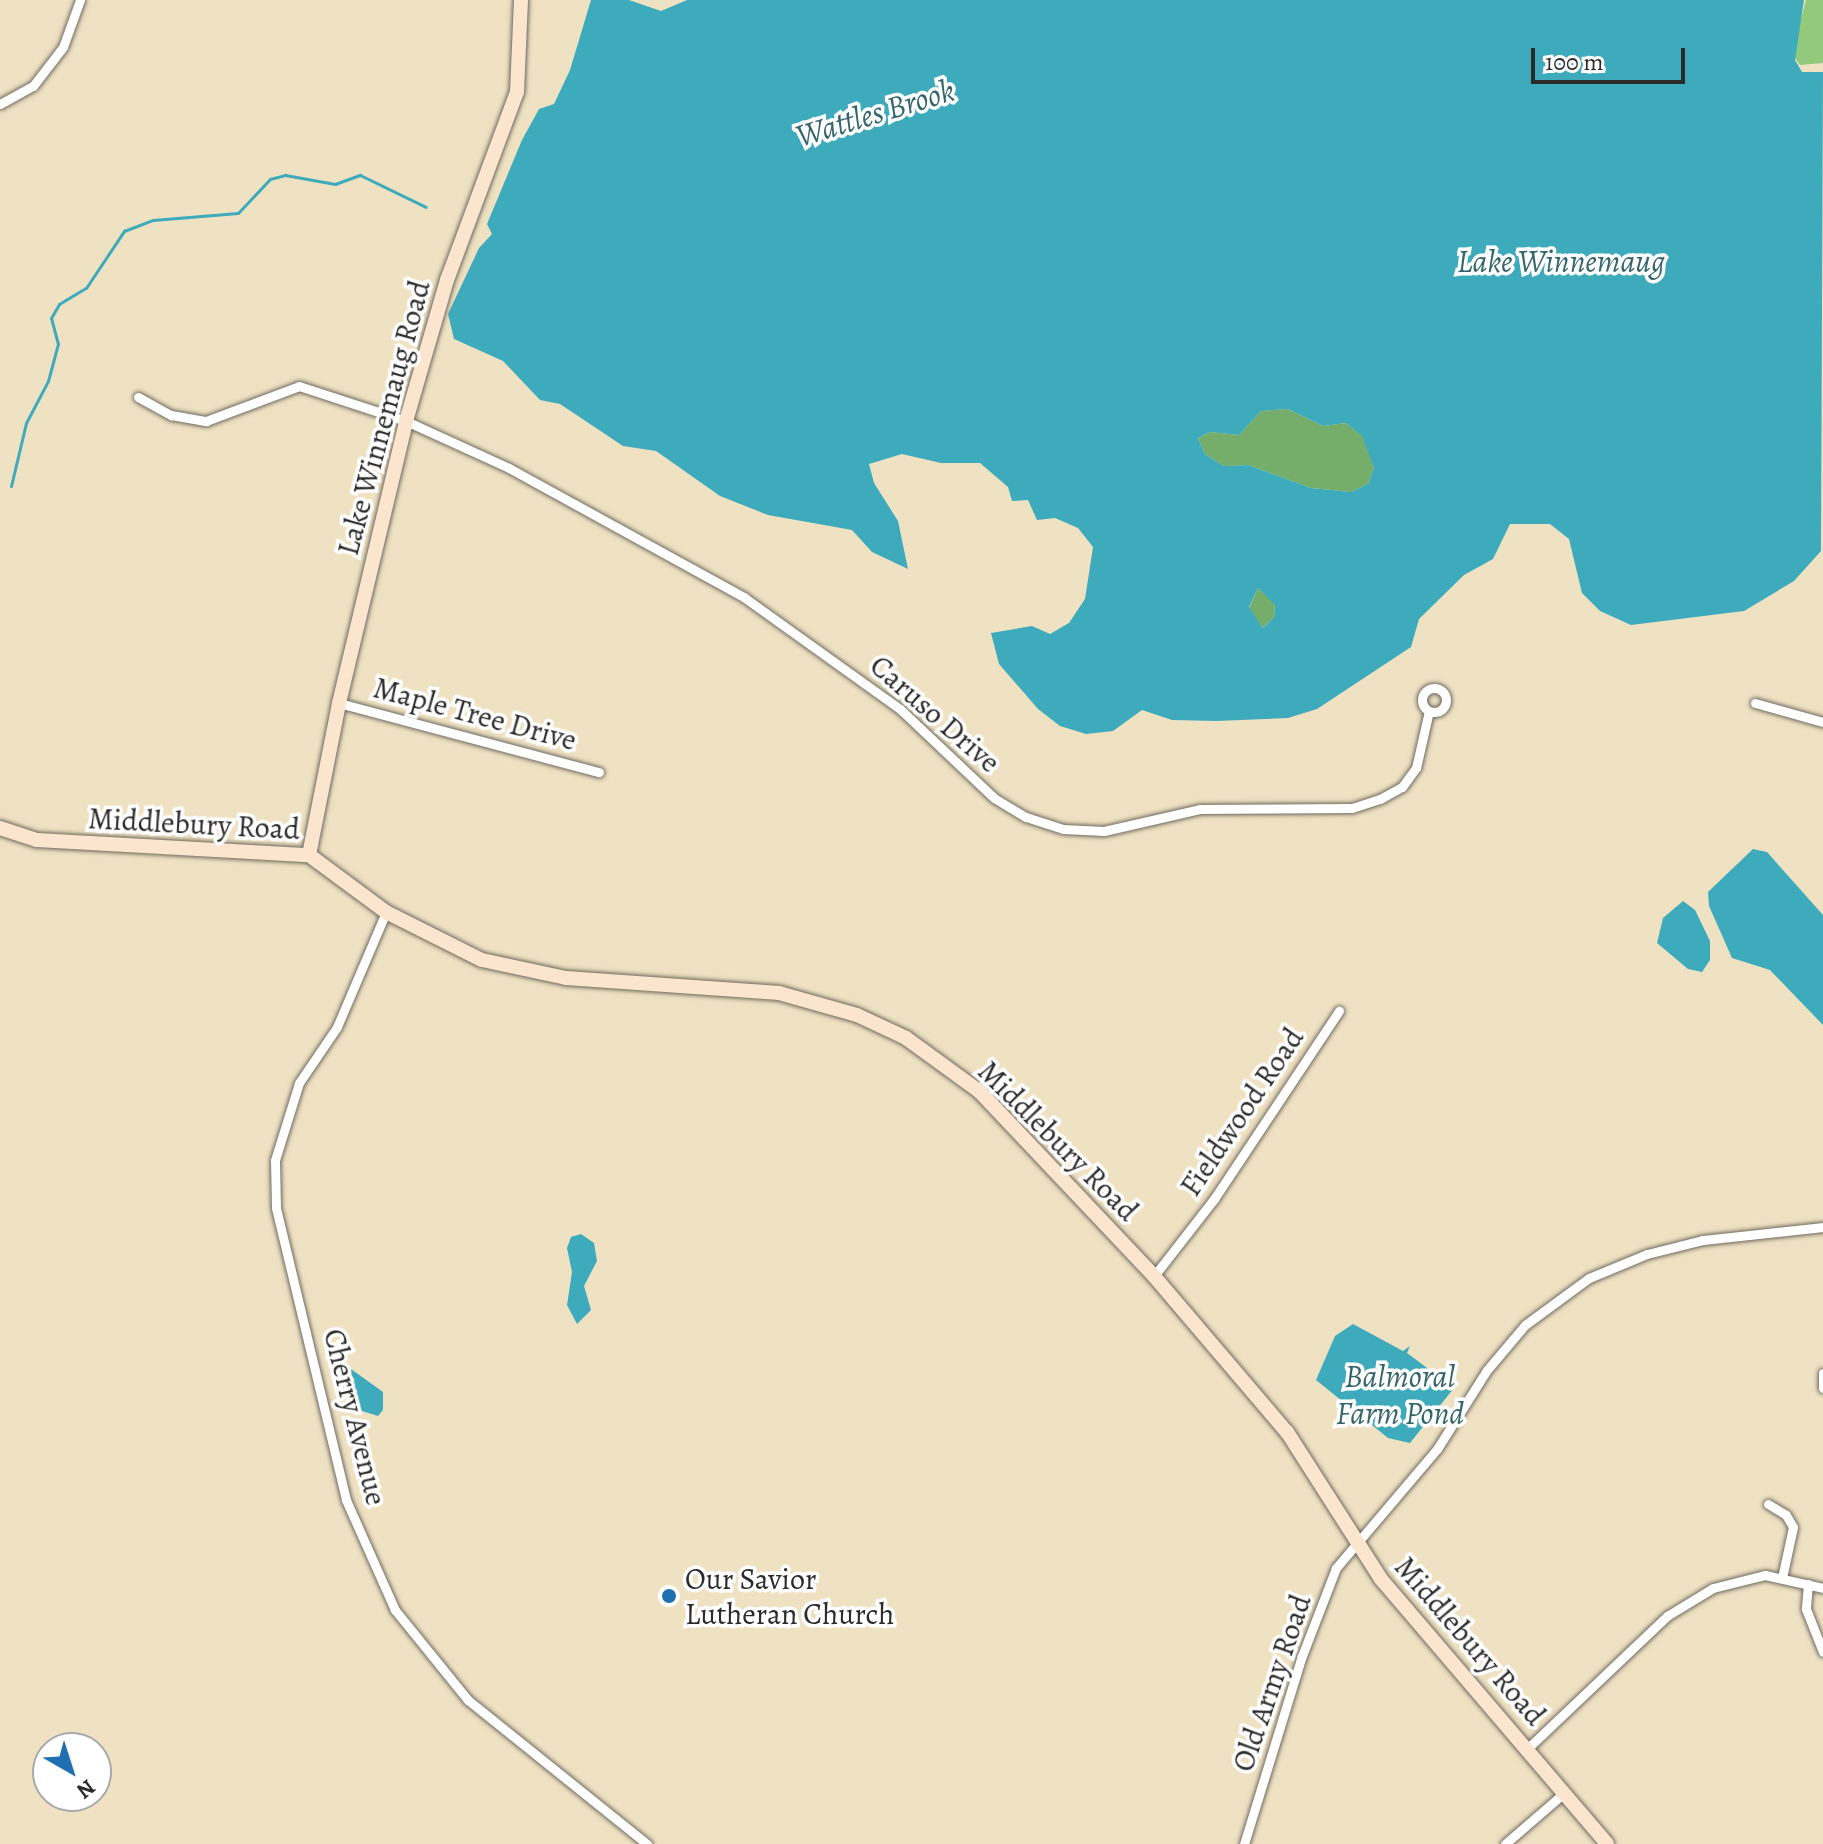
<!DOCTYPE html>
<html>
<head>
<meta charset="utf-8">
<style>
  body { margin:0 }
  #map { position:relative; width:1823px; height:1844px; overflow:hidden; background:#efe2c3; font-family:Alegreya,serif }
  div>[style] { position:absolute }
  .green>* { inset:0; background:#92c97b }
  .forest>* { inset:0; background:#75ad6b }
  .water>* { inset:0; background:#3eabbc }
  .stream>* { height:3px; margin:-1.5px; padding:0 1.5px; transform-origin:1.5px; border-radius:1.5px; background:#3eabbc }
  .roads { filter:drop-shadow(0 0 2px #706b60) drop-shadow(0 0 2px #706b60) }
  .street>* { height:9px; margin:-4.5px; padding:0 4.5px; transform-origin:4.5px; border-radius:4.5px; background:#fff }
  .street>.ring { margin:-4.5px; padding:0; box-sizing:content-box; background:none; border:9px solid #fff; border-radius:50% }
  .secondary>* { height:14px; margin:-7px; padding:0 7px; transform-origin:7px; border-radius:7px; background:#fbe5cf }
  .dots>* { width:22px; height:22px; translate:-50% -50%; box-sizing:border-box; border:4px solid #fff; border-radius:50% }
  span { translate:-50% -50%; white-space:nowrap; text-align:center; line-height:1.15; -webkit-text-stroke:7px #fff; paint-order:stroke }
  .street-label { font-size:30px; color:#2b2b2b }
  .poi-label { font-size:30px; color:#2b2b2b }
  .left { translate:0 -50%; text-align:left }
  .water-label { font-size:32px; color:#34656c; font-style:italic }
  .north { position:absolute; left:32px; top:1732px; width:80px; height:80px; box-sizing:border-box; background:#fff; border:2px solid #aaa; border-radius:50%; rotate:141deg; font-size:22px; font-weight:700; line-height:32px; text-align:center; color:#2b2b2b }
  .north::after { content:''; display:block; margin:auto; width:28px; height:36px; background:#1f6fb2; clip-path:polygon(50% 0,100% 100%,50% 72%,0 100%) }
  .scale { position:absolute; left:1531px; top:48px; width:154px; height:36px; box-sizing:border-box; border:4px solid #2b2b2b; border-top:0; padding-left:10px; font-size:24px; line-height:28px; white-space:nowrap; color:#2b2b2b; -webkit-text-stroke:6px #fff; paint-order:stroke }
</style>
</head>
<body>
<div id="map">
  <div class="green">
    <div style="clip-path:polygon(1806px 0,1823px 0,1823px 63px,1800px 65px,1792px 54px)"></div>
  </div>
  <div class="forest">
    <div style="clip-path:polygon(1288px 409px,1323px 426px,1346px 423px,1363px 436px,1374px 468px,1368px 484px,1351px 492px,1311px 488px,1248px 465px,1224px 466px,1205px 454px,1198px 438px,1210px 432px,1239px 435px,1261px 411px)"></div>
    <div style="clip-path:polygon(1258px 588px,1275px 604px,1274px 617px,1263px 628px,1249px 608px)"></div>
  </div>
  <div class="water">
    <div style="clip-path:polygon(evenodd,591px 0,629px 0,661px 11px,687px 0,1804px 0,1795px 60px,1802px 72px,1823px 72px,1821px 551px,1794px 581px,1744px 611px,1631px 625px,1600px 611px,1582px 593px,1569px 539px,1550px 524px,1510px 524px,1493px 559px,1464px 575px,1419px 619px,1411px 647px,1317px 709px,1288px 718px,1216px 721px,1172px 720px,1142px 710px,1113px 731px,1086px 734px,1060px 726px,1038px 709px,999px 664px,991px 633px,1032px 626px,1050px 634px,1069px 623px,1085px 599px,1093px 547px,1078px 528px,1055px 518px,1037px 520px,1028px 500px,1012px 501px,1008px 487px,980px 463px,941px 463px,902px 454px,869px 464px,874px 483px,898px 521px,908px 569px,872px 552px,852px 530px,768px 515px,720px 496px,656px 451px,623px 446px,560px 404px,540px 400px,503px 361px,454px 339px,448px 314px,479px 248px,492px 234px,487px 224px,522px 140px,539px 109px,554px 104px,570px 70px,591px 0,1288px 409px,1323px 426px,1346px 423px,1362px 436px,1374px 468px,1368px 484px,1351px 492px,1311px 488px,1248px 465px,1224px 466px,1205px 454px,1198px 438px,1210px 432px,1239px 435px,1261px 411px,1288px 409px,591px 0,1258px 588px,1275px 605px,1274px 617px,1263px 628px,1249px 607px,1258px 588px)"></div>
    <div style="clip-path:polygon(1753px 849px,1767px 852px,1823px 915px,1823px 1025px,1770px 970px,1732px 958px,1709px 906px,1708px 892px)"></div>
    <div style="clip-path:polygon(1683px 901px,1695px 910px,1710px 941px,1710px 960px,1702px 972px,1688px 969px,1657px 943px,1663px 918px)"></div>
    <div style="clip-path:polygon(581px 1234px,594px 1243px,597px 1261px,584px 1286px,591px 1310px,577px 1324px,567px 1305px,572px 1272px,567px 1248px,571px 1237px)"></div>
    <div style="clip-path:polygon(1353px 1324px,1403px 1351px,1410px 1346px,1407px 1353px,1454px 1388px,1410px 1443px,1388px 1438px,1316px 1380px,1335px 1336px)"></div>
    <div style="clip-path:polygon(351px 1369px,383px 1392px,383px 1410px,378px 1416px,362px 1411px,345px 1394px,342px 1378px)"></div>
  </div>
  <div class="stream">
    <div style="left:11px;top:486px;width:65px;rotate:-76.6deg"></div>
    <div style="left:26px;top:423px;width:47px;rotate:-62.4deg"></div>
    <div style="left:48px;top:381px;width:38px;rotate:-75deg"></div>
    <div style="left:58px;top:344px;width:27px;rotate:-105deg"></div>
    <div style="left:51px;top:318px;width:16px;rotate:-60deg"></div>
    <div style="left:59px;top:304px;width:31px;rotate:-31deg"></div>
    <div style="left:86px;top:288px;width:69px;rotate:-56.3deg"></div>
    <div style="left:124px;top:231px;width:31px;rotate:-21deg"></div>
    <div style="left:153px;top:220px;width:85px;rotate:-4.7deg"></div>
    <div style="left:238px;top:213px;width:47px;rotate:-46.7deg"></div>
    <div style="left:270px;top:179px;width:16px;rotate:-15deg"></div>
    <div style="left:285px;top:175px;width:51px;rotate:10.2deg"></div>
    <div style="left:335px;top:184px;width:27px;rotate:-20deg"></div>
    <div style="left:360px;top:175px;width:73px;rotate:25.9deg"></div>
  </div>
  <div class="roads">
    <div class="street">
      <div style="left:0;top:104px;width:38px;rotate:-29deg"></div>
      <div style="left:33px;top:86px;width:49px;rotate:-52.4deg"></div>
      <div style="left:63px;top:47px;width:50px;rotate:-70.1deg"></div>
      <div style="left:138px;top:397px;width:38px;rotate:29deg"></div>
      <div style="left:171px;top:415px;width:36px;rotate:10deg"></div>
      <div style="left:206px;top:421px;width:99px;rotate:-20.6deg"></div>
      <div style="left:299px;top:386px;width:113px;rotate:18.1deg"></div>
      <div style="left:406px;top:421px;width:113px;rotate:24.5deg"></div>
      <div style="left:509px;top:468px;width:269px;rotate:28.8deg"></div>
      <div style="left:745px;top:598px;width:191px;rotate:35.6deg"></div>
      <div style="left:900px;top:709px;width:129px;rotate:43.4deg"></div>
      <div style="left:994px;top:798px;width:37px;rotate:31deg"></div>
      <div style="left:1026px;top:817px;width:39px;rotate:18deg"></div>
      <div style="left:1063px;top:829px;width:41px;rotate:2.8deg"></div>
      <div style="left:1104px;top:831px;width:98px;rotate:-12.9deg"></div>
      <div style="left:1200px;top:809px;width:152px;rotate:-0.4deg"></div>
      <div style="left:1352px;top:808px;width:29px;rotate:-18deg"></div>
      <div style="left:1380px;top:799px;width:25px;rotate:-29deg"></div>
      <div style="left:1402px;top:787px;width:24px;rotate:-54deg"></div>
      <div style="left:1416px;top:768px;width:58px;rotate:-77.2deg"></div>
      <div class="ring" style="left:1422px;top:688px;width:15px;height:15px"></div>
      <div style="left:339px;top:703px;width:269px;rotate:14.9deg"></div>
      <div style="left:1755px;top:703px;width:71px;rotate:15.6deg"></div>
      <div style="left:386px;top:912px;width:125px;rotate:113.1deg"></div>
      <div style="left:337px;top:1027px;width:68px;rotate:124.2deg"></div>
      <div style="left:299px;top:1083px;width:81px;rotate:107.3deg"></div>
      <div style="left:275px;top:1160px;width:48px;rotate:88.8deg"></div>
      <div style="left:276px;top:1208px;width:300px;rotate:76.5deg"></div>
      <div style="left:346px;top:1500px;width:120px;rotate:66deg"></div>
      <div style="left:395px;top:1610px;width:116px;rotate:51deg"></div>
      <div style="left:468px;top:1700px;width:230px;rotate:38.8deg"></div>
      <div style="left:1154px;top:1276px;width:98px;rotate:-52.1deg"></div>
      <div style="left:1214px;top:1199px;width:226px;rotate:-56.4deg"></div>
      <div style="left:1823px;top:1373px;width:15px;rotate:90deg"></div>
      <div style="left:1768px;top:1504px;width:21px;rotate:31deg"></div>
      <div style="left:1786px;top:1515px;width:14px;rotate:60deg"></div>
      <div style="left:1793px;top:1527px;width:52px;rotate:102.2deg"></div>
      <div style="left:1808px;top:1584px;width:25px;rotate:95deg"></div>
      <div style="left:1806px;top:1609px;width:46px;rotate:68.4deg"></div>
      <div style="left:1528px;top:1748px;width:192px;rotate:-43.5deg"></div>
      <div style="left:1667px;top:1616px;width:54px;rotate:-31.3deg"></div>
      <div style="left:1713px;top:1588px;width:54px;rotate:-14deg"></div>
      <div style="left:1765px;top:1575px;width:59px;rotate:12.6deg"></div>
      <div style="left:1244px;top:1844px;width:197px;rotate:-72.9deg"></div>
      <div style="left:1302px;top:1656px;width:94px;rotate:-68.9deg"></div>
      <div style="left:1336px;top:1568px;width:156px;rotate:-49.7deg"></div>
      <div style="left:1437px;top:1449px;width:93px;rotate:-57.7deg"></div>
      <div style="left:1487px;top:1370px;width:59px;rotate:-49.8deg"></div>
      <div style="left:1525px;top:1325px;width:79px;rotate:-36.3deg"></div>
      <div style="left:1589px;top:1278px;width:63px;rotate:-22.5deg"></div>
      <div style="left:1647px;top:1254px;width:58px;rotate:-14deg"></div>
      <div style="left:1703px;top:1240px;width:121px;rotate:-6.2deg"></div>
      <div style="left:1505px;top:1844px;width:79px;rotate:-40.9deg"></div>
    </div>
    <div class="secondary">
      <div style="left:0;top:828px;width:39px;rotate:18deg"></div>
      <div style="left:37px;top:840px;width:272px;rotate:3.2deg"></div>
      <div style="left:309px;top:855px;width:96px;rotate:36.5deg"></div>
      <div style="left:386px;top:912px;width:107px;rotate:26.6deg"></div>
      <div style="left:482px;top:960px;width:86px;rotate:12.1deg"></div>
      <div style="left:566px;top:978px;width:214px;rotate:4deg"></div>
      <div style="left:779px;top:993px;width:81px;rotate:15.8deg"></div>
      <div style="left:857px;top:1015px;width:54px;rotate:25.1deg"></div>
      <div style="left:906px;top:1038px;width:92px;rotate:36.1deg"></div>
      <div style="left:980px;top:1092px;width:253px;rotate:46.6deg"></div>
      <div style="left:1154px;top:1276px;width:205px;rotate:49.6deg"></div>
      <div style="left:1287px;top:1432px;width:174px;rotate:57.4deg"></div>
      <div style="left:1381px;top:1579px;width:348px;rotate:49.5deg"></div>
      <div style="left:309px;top:855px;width:155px;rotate:-78.8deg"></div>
      <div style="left:339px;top:703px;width:290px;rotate:-76.6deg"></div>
      <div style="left:406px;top:421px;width:147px;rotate:-73.8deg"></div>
      <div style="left:447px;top:280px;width:201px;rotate:-69.6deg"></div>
      <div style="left:517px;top:92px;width:92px;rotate:-87.5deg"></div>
    </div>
  </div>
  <div class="dots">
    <div style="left:669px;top:1596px;background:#1f6fb2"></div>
  </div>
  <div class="street-label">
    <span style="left:384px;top:418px;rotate:-75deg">Lake Winnemaug Road</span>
    <span style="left:475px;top:714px;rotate:15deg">Maple Tree Drive</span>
    <span style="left:935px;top:714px;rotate:41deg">Caruso Drive</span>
    <span style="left:194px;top:824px;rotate:3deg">Middlebury Road</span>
    <span style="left:1242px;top:1112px;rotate:-56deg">Fieldwood Road</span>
    <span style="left:1058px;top:1141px;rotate:45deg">Middlebury Road</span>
    <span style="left:355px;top:1417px;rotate:76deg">Cherry Avenue</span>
    <span style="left:1470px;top:1641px;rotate:49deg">Middlebury Road</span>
    <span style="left:1272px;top:1683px;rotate:-71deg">Old Army Road</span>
  </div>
  <div class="poi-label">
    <span class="left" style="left:685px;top:1596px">Our Savior<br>Lutheran Church</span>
  </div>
  <div class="water-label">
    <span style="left:875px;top:113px;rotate:-17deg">Wattles Brook</span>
    <span style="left:1561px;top:261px">Lake Winnemaug</span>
    <span style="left:1400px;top:1395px">Balmoral<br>Farm Pond</span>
  </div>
  <div class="north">N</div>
  <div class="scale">100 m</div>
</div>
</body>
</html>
